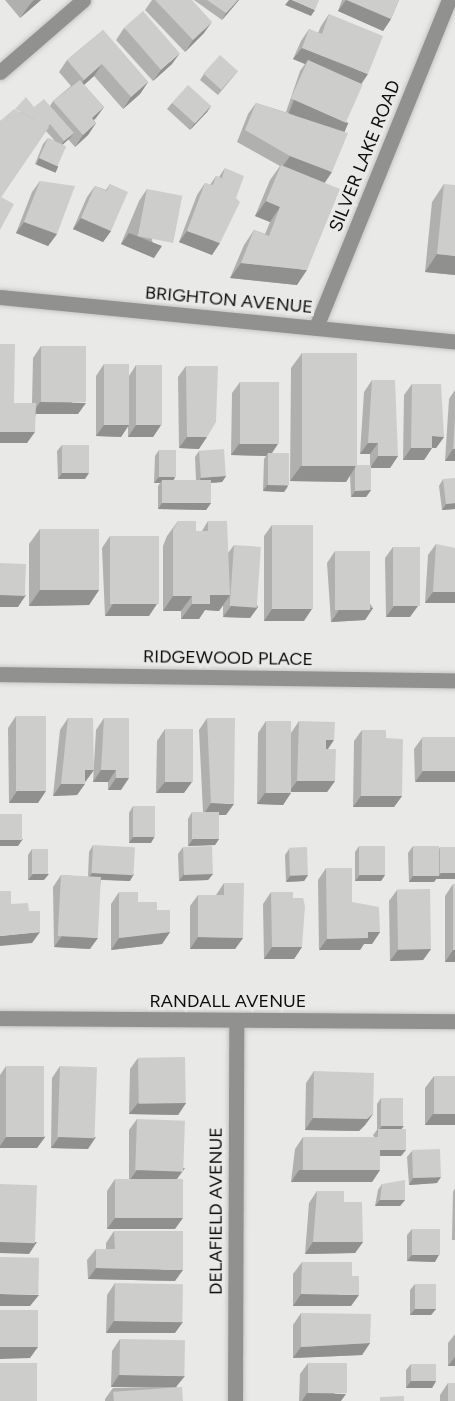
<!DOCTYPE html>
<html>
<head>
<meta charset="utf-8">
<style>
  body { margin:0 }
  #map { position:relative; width:455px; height:1401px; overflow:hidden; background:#e9eae7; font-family:Figtree,sans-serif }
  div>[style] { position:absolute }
  .roads { filter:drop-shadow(0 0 2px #c6c6c4) drop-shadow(0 0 2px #c6c6c4) }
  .minor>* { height:15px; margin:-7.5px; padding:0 7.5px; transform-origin:7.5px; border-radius:7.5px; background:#919290 }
  .tertiary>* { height:15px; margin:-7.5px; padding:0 7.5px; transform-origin:7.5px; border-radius:7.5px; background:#919290 }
  .wall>* { inset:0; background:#b0b1af }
  .shaded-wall>* { inset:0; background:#90908f; transform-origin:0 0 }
  .building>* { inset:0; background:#cdcecc; transform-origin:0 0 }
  span { translate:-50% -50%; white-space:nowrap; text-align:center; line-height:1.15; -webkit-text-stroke:6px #e9eae7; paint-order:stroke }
  .street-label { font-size:18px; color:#0c0c0c }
</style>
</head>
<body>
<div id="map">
  <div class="roads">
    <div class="minor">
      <div style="left:0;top:297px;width:457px;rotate:5.6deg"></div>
      <div style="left:316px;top:327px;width:353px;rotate:-67.9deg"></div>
      <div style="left:0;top:674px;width:455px;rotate:0.8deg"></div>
      <div style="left:0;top:1018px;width:455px;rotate:0.4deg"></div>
      <div style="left:235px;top:1401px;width:380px;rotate:-89.8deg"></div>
    </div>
    <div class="tertiary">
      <div style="left:0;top:72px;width:110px;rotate:-40.9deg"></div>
    </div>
  </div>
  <div class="wall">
    <div style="clip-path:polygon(5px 0,41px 0,20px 18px)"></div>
    <div style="clip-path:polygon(152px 0,192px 0,204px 33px,185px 52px,145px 10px)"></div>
    <div style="clip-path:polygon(194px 0,239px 0,222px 20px)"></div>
    <div style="clip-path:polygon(342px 0,399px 0,391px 19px,383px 31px,338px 11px)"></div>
    <div style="clip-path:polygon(329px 14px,361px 84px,342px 131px,324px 183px,297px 285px,230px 278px,244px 245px,254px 230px,265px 234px,270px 222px,255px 216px,270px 180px,280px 166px,237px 142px,248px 114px,256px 103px,291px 114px,286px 112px,300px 71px,305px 64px,293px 59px,301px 41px,309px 29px,318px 33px,321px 26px)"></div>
    <div style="clip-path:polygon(124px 28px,172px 64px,153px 81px,116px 40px)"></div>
    <div style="clip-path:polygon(103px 30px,148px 82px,140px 94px,123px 109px,94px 76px,84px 85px,104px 107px,94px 120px,96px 123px,88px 135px,75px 147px,68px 139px,63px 144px,54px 172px,35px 164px,43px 144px,48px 138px,55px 141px,46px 131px,1px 197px,0 121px,34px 107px,50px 106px,53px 101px,71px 86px,59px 72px,67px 60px)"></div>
    <div style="clip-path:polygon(238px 71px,218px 95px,200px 80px,204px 74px)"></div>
    <div style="clip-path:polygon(172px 103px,211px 106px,207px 112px,190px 130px,167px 109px)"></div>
    <div style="clip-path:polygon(225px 168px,212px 255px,179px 242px,197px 195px,205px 183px,210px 185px,216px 176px,219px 177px)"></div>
    <div style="clip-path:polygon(40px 181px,57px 234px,48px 246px,16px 233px,32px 192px)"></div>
    <div style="clip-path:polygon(110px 184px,111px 231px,103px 242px,73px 229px,87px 197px,95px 186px,106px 190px)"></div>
    <div style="clip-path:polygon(444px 184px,455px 275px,425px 272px,432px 202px)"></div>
    <div style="clip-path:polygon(147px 189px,154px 258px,121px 244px,139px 201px)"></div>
    <div style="clip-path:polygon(0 344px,14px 403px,32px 403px,33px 358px,41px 346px,78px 414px,36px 414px,27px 443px,0 443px)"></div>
    <div style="clip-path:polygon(302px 353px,356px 465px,370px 465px,370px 454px,360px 454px,364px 392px,372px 380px,398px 456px,390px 468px,371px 468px,371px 490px,366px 497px,351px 497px,350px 475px,346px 482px,290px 481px,291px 368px)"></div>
    <div style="clip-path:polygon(104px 364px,129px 376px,136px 365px,161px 425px,153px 437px,128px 437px,128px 426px,121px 437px,96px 436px,96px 376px)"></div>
    <div style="clip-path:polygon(186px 366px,199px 449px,179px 448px,178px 377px)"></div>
    <div style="clip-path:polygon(240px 382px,272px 453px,288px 486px,284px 492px,263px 491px,264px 459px,266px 456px,231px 455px,232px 393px)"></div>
    <div style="clip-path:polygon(412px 384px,444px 437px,436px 448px,432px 448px,424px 460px,403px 460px,404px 395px)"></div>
    <div style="clip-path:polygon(455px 390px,455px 461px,445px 461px,449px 399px)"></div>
    <div style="clip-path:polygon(62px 445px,85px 479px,58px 479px,57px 451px)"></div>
    <div style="clip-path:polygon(159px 450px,175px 477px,174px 480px,196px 480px,195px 457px,199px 451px,226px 476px,222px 482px,211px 483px,211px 503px,206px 510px,158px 509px,158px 486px,160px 483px,154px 483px,155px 456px)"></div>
    <div style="clip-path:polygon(443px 479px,455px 509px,442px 510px,439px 486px)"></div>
    <div style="clip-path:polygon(178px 521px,196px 531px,202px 531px,208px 521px,228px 553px,234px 545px,258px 607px,250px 618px,223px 617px,223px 605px,219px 611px,205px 610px,199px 619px,181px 619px,181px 611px,163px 611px,163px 546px,167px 536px)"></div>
    <div style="clip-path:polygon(272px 525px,304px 621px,264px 621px,264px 536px)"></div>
    <div style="clip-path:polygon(40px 529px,99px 590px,89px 605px,29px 606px,29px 544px)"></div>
    <div style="clip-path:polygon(110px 536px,149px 616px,105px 616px,102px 548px)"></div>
    <div style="clip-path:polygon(436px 544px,455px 603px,425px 603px,428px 555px)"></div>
    <div style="clip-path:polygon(393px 547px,410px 617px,386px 617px,385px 558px)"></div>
    <div style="clip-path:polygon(335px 551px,373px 608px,365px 620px,331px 622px,327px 563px)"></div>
    <div style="clip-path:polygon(16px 716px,38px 803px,9px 803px,8px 728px)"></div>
    <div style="clip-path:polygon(68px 718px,86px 781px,77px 795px,53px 796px,60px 730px)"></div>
    <div style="clip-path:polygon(104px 718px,121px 790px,108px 790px,108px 782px,93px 782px,96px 730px)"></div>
    <div style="clip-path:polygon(207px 718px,226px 815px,219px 815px,219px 839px,215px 845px,188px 846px,188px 819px,192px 812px,203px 812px,199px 730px)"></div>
    <div style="clip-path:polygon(266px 721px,291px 745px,291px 733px,299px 721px,328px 749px,335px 781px,327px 792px,291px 792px,283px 805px,257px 804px,258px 733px)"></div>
    <div style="clip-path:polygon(165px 729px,184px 793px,156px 793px,157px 741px)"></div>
    <div style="clip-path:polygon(362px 730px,386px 738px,402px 796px,394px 807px,353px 807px,354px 741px)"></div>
    <div style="clip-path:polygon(455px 737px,415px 782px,414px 749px,422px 738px)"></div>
    <div style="clip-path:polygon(133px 806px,151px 843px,129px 843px,129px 813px)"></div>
    <div style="clip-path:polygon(93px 845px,130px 881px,101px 880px,90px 949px,54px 947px,53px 887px,61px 875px,88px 877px,89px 852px)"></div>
    <div style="clip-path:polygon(359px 846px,385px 875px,381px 881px,355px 881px,355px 852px)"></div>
    <div style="clip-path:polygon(413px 846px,439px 849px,440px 847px,455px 879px,436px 879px,434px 882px,409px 882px,408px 853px)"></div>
    <div style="clip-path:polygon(183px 847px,213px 874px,208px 880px,179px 881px,178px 854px)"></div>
    <div style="clip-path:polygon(32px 849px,44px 880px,28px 880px,28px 855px)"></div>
    <div style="clip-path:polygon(289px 849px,308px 875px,304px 881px,286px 882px,285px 855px)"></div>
    <div style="clip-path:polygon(326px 868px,352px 902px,380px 932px,372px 944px,364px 944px,360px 950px,319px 950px,318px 880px)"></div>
    <div style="clip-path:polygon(224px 883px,243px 938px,235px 949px,190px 949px,190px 906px,198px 895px,216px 895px)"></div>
    <div style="clip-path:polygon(453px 884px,455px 962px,445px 962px,445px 896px)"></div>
    <div style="clip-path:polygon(397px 890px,431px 949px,423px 960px,390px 961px,389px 901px)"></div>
    <div style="clip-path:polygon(119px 892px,138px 902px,157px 910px,170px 932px,162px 944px,111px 950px,111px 904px)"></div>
    <div style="clip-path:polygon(271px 892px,293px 898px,302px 947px,294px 959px,264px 959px,263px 904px)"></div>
    <div style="clip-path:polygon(138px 1058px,186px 1103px,178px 1115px,129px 1114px,130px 1069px)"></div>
    <div style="clip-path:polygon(6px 1066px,45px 1137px,37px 1148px,0 1148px,0 1075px)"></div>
    <div style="clip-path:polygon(60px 1066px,88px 1149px,51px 1148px,52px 1078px)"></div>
    <div style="clip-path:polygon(314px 1071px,373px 1114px,365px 1125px,359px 1131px,305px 1130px,306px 1083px)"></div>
    <div style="clip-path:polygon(434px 1076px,455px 1076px,455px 1125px,425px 1125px,425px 1088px)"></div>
    <div style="clip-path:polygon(381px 1098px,402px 1129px,401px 1156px,380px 1156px,380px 1170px,372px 1182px,291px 1182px,295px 1149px,303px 1137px,374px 1137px,373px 1135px,377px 1130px,377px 1104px)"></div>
    <div style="clip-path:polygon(137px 1119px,177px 1179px,175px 1229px,107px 1229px,107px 1191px,115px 1179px,129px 1179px,129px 1130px)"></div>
    <div style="clip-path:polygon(412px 1151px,437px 1183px,409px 1185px,407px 1157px)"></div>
    <div style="clip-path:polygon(382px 1184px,405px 1200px,400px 1206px,375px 1206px,378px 1190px)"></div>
    <div style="clip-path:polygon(455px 1188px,455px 1240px,452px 1240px,453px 1192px)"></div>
    <div style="clip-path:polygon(317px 1191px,344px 1202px,363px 1242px,355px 1253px,305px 1254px,309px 1203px)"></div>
    <div style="clip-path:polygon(412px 1229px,435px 1262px,407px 1261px,407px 1235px)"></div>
    <div style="clip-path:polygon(114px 1231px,175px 1281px,88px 1279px,87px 1260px,96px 1249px,106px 1249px,106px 1243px)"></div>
    <div style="clip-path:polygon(302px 1262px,351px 1306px,293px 1306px,293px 1274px)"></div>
    <div style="clip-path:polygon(115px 1283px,175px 1333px,106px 1333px,107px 1295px)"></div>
    <div style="clip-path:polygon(415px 1284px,436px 1309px,431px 1315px,410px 1315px,410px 1290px)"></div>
    <div style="clip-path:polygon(301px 1313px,370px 1343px,362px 1355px,293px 1358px,293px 1325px)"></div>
    <div style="clip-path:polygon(455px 1334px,455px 1366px,448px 1366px,448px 1343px)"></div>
    <div style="clip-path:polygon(120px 1339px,177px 1387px,183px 1401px,105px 1401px,105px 1399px,113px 1388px,150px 1387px,111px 1387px,112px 1351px)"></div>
    <div style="clip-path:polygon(308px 1363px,341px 1401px,299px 1401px,300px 1374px)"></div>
    <div style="clip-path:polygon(411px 1364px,436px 1381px,432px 1388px,406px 1388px,406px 1370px)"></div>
    <div style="clip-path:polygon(448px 1383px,455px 1401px,440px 1401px,440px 1395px)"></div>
  </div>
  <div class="shaded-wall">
    <div style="clip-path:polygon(34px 0,41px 0,20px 18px,31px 3px)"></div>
    <div style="clip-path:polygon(238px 0,239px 0,222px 20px,226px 13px)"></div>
    <div style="clip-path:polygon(289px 0,292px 0,315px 10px,311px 16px,285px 5px)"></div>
    <div style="clip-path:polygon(346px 0,391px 19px,383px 31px,338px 11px)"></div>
    <div style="clip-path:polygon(212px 22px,204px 33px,185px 52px,193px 40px)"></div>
    <div style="clip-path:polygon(302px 48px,368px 74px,360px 86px,308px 60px,305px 64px,293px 59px)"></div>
    <div style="clip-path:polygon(180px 53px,172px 64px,153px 81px,161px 70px)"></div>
    <div style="clip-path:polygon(102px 64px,94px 76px,76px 92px,84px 80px)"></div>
    <div style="clip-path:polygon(148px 82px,140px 94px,123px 109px,131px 97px)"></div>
    <div style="left:294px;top:100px;width:59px;height:14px;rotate:23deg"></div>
    <div style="clip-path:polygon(211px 106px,207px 112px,190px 130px,194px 124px)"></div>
    <div style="clip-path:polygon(104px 107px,96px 118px,84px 129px,92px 118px)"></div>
    <div style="clip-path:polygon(96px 123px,88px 135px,75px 147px,83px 135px)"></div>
    <div style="clip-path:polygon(74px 133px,69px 139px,60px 147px,64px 141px)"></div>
    <div style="clip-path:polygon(290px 156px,332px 172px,324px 184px,282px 167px)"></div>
    <div style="left:39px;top:158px;width:21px;height:7px;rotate:23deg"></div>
    <div style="clip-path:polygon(266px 201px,280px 207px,270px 222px,255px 216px)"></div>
    <div style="clip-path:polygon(81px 218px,111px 231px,103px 242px,73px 229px)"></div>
    <div style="clip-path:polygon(24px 222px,57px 234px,48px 246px,16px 233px)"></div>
    <div style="clip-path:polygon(187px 231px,220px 243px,212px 255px,179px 242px)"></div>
    <div style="clip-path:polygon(129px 233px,162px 246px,154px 258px,121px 244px)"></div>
    <div style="clip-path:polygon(437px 254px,455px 256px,455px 275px,425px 272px)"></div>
    <div style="clip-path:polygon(241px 263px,307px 270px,297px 285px,230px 278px)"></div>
    <div style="clip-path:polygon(40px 402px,86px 403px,78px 414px,32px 414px)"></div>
    <div style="clip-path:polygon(104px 425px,129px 425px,121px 437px,96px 436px)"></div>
    <div style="clip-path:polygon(136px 425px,161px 425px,153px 437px,128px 437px)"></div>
    <div style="clip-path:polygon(0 432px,35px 432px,27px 443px,0 443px)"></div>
    <div style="clip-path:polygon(432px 436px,444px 437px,436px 448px,424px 448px)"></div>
    <div style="clip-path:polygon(187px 437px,207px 437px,199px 449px,179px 448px)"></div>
    <div style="clip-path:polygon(368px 443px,378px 443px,370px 454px,360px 454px)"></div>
    <div style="clip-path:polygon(239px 444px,278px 444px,270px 456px,268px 453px,266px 456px,231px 455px)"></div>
    <div style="clip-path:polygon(411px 448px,432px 448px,424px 460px,403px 460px)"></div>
    <div style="clip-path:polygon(453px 449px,455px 449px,455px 461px,445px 461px)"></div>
    <div style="clip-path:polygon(378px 456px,398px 456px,390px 468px,370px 468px)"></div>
    <div style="clip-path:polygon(301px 466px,356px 466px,346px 482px,290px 481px)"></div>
    <div style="clip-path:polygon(62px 473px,89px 473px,85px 479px,58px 479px)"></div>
    <div style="clip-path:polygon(226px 476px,222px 482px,197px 484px,201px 478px)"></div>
    <div style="clip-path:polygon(159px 477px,175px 477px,171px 484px,162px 480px,160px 483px,154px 483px)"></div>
    <div style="clip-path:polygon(267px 485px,288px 486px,284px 492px,263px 491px)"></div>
    <div style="clip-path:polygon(371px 490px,366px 497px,351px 497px,355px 491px)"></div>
    <div style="clip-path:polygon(162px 503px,211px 503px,206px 510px,158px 509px)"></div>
    <div style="clip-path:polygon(455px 503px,455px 509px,442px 510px,446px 504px)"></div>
    <div style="clip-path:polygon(40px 590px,99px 590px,89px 605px,29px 606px)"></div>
    <div style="clip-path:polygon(433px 592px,455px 592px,455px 603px,425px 603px)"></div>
    <div style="clip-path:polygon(0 595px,26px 595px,18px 607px,0 607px)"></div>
    <div style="clip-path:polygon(210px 595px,230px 595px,219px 611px,205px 610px,199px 619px,181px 619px,192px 604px)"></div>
    <div style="clip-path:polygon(173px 596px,192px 596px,181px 611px,163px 611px)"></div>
    <div style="clip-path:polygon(113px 604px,157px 604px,149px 616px,105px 616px)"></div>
    <div style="clip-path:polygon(231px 606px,258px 607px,250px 618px,223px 617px)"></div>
    <div style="clip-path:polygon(394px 606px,418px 606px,410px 617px,386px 617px)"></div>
    <div style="clip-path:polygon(373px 608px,365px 620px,331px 622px,339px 610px)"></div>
    <div style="clip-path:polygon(272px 609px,312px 609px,304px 621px,264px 621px)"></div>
    <div style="clip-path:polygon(326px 740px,334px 740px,326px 752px,318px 752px)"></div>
    <div style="clip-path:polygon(85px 770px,94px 770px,86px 781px,77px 782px)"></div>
    <div style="clip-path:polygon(101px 770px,116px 770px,108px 782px,93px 782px)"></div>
    <div style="clip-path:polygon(423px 771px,455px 771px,455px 782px,415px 782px)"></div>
    <div style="clip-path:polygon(116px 778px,129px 778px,121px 790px,108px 790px)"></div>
    <div style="clip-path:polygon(297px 781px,335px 781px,327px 792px,289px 792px)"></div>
    <div style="clip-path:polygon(165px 782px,192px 782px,184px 793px,156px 793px)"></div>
    <div style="clip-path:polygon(61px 784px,85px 784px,77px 795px,53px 796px)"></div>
    <div style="clip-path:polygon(17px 791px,46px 791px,38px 803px,9px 803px)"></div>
    <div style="clip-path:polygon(265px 793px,291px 793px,283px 805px,257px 804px)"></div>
    <div style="clip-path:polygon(361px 796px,402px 796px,394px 807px,353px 807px)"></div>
    <div style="clip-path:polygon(211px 803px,234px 804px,226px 815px,203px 815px)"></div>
    <div style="clip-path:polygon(155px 836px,151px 843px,129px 843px,133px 837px)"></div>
    <div style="clip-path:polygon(23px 839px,18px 846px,0 846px,0 840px)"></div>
    <div style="clip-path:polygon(193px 839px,219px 839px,215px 845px,188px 846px)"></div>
    <div style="clip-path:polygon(92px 873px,134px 874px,130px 881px,88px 879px)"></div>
    <div style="clip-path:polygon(441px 873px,455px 873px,455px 879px,436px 879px)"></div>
    <div style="clip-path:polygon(33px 874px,49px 874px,44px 880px,28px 880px)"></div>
    <div style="clip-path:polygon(184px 874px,213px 874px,208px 880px,179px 881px)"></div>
    <div style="clip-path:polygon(308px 875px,304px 881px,286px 882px,290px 876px)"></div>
    <div style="clip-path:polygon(360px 875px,385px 875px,381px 881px,355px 881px)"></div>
    <div style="clip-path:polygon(439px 875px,434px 882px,409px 882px,413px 876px)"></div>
    <div style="clip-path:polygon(40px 932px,32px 943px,0 946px,0 936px)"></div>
    <div style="clip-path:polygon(170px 932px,162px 944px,111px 950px,119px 938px)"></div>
    <div style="clip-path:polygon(368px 932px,380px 932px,372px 944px,364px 944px,360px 950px,319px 950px,327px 939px)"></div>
    <div style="clip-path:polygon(62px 936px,98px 938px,90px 949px,54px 947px)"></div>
    <div style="clip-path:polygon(198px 937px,243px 938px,235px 949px,190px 949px)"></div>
    <div style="clip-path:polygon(272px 947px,302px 947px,294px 959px,264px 959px)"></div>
    <div style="clip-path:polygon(431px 949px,423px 960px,390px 961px,398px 950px)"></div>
    <div style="clip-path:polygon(453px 950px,455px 950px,455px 962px,445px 962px)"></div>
    <div style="clip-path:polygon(138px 1103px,186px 1103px,178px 1115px,129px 1114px)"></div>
    <div style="clip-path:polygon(373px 1114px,365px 1125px,359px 1131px,305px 1130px,313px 1118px)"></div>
    <div style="clip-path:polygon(433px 1114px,455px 1114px,455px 1125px,425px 1125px)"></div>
    <div style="clip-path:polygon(382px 1126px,404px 1126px,399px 1132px,377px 1132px)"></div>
    <div style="clip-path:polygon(6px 1137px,45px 1137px,37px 1148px,0 1148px,0 1146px)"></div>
    <div style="clip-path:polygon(59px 1137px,96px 1137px,88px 1149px,51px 1148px)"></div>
    <div style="clip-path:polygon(378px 1150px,406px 1150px,401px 1156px,374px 1156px)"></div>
    <div style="clip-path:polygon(185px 1168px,177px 1179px,129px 1181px,137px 1170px)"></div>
    <div style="clip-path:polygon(299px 1170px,380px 1170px,372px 1182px,291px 1182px)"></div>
    <div style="clip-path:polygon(441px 1177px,437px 1183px,409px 1185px,413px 1178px)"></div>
    <div style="clip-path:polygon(380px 1200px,405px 1200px,400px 1206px,375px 1206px)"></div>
    <div style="clip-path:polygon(115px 1218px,183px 1218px,175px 1229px,107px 1229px)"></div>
    <div style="clip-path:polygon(0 1242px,37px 1242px,29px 1254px,0 1253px)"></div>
    <div style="clip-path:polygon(313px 1242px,363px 1242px,355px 1253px,305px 1254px)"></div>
    <div style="clip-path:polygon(412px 1255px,439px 1255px,435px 1262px,407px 1261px)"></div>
    <div style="clip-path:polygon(96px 1268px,183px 1270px,175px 1281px,88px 1279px)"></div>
    <div style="clip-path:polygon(0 1294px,39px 1295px,30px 1306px,0 1306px)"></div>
    <div style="clip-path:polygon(301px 1294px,359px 1295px,351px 1306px,293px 1306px)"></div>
    <div style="clip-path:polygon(415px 1309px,436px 1309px,431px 1315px,410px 1315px)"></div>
    <div style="clip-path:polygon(114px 1321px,183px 1322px,175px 1333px,106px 1333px)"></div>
    <div style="clip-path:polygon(370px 1343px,362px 1355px,293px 1358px,301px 1347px)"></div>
    <div style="clip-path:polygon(0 1347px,38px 1347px,30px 1358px,0 1359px)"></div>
    <div style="clip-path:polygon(455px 1357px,455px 1366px,448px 1366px)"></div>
    <div style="clip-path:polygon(119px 1375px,185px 1376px,176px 1387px,111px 1387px)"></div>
    <div style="clip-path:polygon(411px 1381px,436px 1381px,432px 1388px,406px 1388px)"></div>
    <div style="clip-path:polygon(307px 1393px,346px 1394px,341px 1401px,302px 1401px)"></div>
  </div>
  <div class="building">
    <div style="clip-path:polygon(155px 0,192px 0,212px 22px,193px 40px)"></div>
    <div style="clip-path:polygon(207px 0,238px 0,226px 13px)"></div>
    <div style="clip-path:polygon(292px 0,319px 0,315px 10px)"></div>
    <div style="clip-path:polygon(347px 0,399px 0,391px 19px)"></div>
    <div style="left:143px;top:11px;width:56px;height:25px;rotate:49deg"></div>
    <div style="clip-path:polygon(329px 14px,383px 36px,368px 74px,302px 48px,309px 29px,322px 34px)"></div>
    <div style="clip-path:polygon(103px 30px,148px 82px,131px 97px,102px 64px,84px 80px,67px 60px)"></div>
    <div style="left:220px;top:55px;width:24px;height:25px;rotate:42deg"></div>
    <div style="left:308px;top:60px;width:60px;height:42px;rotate:24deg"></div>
    <div style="clip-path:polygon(80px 80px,104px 107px,92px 118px,96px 123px,83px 135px,53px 101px)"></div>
    <div style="left:188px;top:85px;width:31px;height:24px;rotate:42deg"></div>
    <div style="clip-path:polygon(26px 97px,34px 107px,44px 99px,74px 133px,64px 141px,50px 124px,48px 127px,15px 109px)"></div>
    <div style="clip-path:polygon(256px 103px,348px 133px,332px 172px,290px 156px,245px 130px)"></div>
    <div style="clip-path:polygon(14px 109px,49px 127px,1px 197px,14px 204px,0 230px,0 121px)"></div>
    <div style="left:48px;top:138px;width:20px;height:22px;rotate:24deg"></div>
    <div style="clip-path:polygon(281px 165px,340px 189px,307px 270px,241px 263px,254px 230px,269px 236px,280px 207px,266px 201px)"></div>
    <div style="clip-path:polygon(225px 168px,244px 176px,236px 198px,240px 202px,220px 243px,187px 231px,205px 183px,213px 185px,216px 176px,222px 178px)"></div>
    <div style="clip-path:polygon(40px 181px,75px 186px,57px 234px,24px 222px)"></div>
    <div style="clip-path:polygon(110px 184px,128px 192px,111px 231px,81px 218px,95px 186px,107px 191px)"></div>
    <div style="clip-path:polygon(444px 184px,455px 185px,455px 256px,437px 254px)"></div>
    <div style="left:147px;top:189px;width:36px;height:48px;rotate:11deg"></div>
    <div style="clip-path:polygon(0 344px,15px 344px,14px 403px,36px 403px,35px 432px,0 432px)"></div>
    <div style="left:41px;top:346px;width:45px;height:56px"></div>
    <div style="left:302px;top:353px;width:55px;height:113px"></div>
    <div style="left:104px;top:364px;width:25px;height:61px"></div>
    <div style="left:136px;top:365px;width:26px;height:60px"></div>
    <div style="clip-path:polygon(186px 366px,218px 366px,216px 422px,207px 437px,187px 437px)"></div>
    <div style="clip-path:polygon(372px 380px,395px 380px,398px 456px,378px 456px,378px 443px,368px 443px)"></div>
    <div style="left:240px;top:382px;width:39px;height:62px"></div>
    <div style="clip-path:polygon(412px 384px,441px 384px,444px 437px,432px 436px,432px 448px,411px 448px)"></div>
    <div style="clip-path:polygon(455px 417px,455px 449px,453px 449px)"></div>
    <div style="left:62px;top:445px;width:27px;height:28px"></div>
    <div style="left:224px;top:449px;width:27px;height:25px;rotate:86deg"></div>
    <div style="left:159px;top:450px;width:17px;height:27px"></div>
    <div style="left:268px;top:453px;width:21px;height:32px"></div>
    <div style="clip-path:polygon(356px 465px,371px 465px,371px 490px,355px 491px,355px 469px)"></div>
    <div style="clip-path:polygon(455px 478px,455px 503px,446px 504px,443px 479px)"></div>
    <div style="left:162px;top:480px;width:49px;height:23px"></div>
    <div style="clip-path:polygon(178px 521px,196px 521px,196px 531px,208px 531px,208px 521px,227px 521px,230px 595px,210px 595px,210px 604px,192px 604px,192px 596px,173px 596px,173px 530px)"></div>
    <div style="left:272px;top:525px;width:41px;height:84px"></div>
    <div style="left:40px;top:529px;width:59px;height:61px"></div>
    <div style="left:110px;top:536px;width:49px;height:68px"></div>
    <div style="clip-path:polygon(436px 544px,455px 548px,455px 592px,433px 592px)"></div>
    <div style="left:234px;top:545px;width:27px;height:61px;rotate:4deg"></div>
    <div style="left:393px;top:547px;width:27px;height:59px"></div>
    <div style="left:335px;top:551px;width:35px;height:59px"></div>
    <div style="left:0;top:563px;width:26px;height:32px;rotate:2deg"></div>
    <div style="left:16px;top:716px;width:30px;height:75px"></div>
    <div style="clip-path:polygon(68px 718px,93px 718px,94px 770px,85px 770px,85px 784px,61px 784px)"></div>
    <div style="clip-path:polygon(104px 718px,129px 718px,129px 778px,116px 778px,116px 770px,101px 770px)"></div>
    <div style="clip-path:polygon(207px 718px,235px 718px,234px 804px,211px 803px)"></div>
    <div style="left:266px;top:721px;width:25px;height:72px"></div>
    <div style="clip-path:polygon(299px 721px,335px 722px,334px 740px,326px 740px,326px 749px,336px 749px,335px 781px,297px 781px)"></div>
    <div style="left:165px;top:729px;width:28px;height:53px"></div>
    <div style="clip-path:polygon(362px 730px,386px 730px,386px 738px,403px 739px,402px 796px,361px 796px)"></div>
    <div style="left:455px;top:737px;width:34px;height:33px;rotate:90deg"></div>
    <div style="left:133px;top:806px;width:22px;height:31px"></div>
    <div style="left:192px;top:812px;width:27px;height:27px"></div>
    <div style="left:0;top:814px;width:22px;height:26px"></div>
    <div style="left:93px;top:845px;width:42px;height:28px;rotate:3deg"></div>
    <div style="left:212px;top:846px;width:28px;height:29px;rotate:88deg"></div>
    <div style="left:359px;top:846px;width:26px;height:29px"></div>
    <div style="left:413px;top:846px;width:26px;height:30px"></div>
    <div style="left:307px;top:847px;width:28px;height:18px;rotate:88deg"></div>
    <div style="left:440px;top:847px;width:15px;height:26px"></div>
    <div style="left:32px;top:849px;width:16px;height:25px"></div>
    <div style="clip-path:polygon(326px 868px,352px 868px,352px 902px,379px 907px,380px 932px,368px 932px,368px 938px,327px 939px)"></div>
    <div style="left:61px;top:875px;width:40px;height:61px;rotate:3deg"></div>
    <div style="clip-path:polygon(224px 883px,244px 883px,243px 938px,198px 937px,198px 895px,224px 895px)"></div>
    <div style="left:453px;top:884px;width:2px;height:66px"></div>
    <div style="left:430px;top:889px;width:60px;height:33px;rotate:89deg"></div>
    <div style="clip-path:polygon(0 891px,11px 891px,11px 904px,28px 903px,29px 911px,40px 911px,40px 932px,0 936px)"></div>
    <div style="clip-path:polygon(119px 892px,138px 892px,138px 902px,157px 902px,157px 910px,170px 910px,170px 932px,119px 938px)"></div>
    <div style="clip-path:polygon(271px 892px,293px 892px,293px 898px,303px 898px,305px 906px,302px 947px,272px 947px)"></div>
    <div style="left:185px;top:1057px;width:46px;height:47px;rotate:89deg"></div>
    <div style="left:6px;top:1066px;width:38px;height:71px"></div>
    <div style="left:60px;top:1066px;width:37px;height:71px;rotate:2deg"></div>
    <div style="clip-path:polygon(314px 1071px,374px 1073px,373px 1114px,367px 1119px,313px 1118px)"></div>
    <div style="left:434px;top:1076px;width:21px;height:38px"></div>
    <div style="left:381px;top:1098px;width:22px;height:28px"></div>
    <div style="left:137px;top:1119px;width:48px;height:51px;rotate:2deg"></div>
    <div style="clip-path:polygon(378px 1129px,406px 1129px,406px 1150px,380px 1150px,380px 1137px,378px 1137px)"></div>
    <div style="left:303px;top:1137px;width:77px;height:33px"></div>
    <div style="left:440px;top:1149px;width:28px;height:28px;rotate:88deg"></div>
    <div style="left:115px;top:1179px;width:68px;height:39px"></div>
    <div style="clip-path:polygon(405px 1180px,405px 1200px,380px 1200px,382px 1184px)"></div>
    <div style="left:0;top:1184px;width:37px;height:58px;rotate:2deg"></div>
    <div style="clip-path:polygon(317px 1191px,344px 1191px,344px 1202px,362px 1202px,363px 1242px,313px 1242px)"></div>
    <div style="left:412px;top:1229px;width:28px;height:26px"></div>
    <div style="clip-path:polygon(114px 1231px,183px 1231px,183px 1270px,96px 1268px,96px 1249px,115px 1249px)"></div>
    <div style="left:0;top:1257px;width:39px;height:37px;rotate:1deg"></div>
    <div style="clip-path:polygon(302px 1262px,352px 1262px,352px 1276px,359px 1276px,359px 1295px,301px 1294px)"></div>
    <div style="left:115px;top:1283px;width:68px;height:38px;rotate:1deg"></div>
    <div style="left:415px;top:1284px;width:21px;height:25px"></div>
    <div style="left:0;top:1310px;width:38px;height:37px"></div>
    <div style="clip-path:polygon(301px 1313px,371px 1314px,370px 1343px,301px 1347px)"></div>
    <div style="left:120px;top:1339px;width:65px;height:36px;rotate:1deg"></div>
    <div style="left:0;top:1363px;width:37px;height:38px"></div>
    <div style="left:308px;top:1363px;width:39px;height:30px"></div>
    <div style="left:411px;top:1364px;width:25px;height:17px"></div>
    <div style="left:448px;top:1383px;width:7px;height:18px"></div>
    <div style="left:182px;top:1387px;width:14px;height:69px;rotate:86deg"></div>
    <div style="clip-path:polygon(404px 1396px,404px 1401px,380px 1401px,380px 1397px)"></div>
  </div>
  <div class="street-label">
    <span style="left:365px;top:156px;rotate:-68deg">SILVER LAKE ROAD</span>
    <span style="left:229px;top:300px;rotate:5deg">BRIGHTON AVENUE</span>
    <span style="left:228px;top:658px;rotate:1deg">RIDGEWOOD PLACE</span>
    <span style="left:228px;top:1001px">RANDALL AVENUE</span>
    <span style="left:216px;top:1211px;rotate:-90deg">DELAFIELD AVENUE</span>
  </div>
</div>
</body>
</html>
